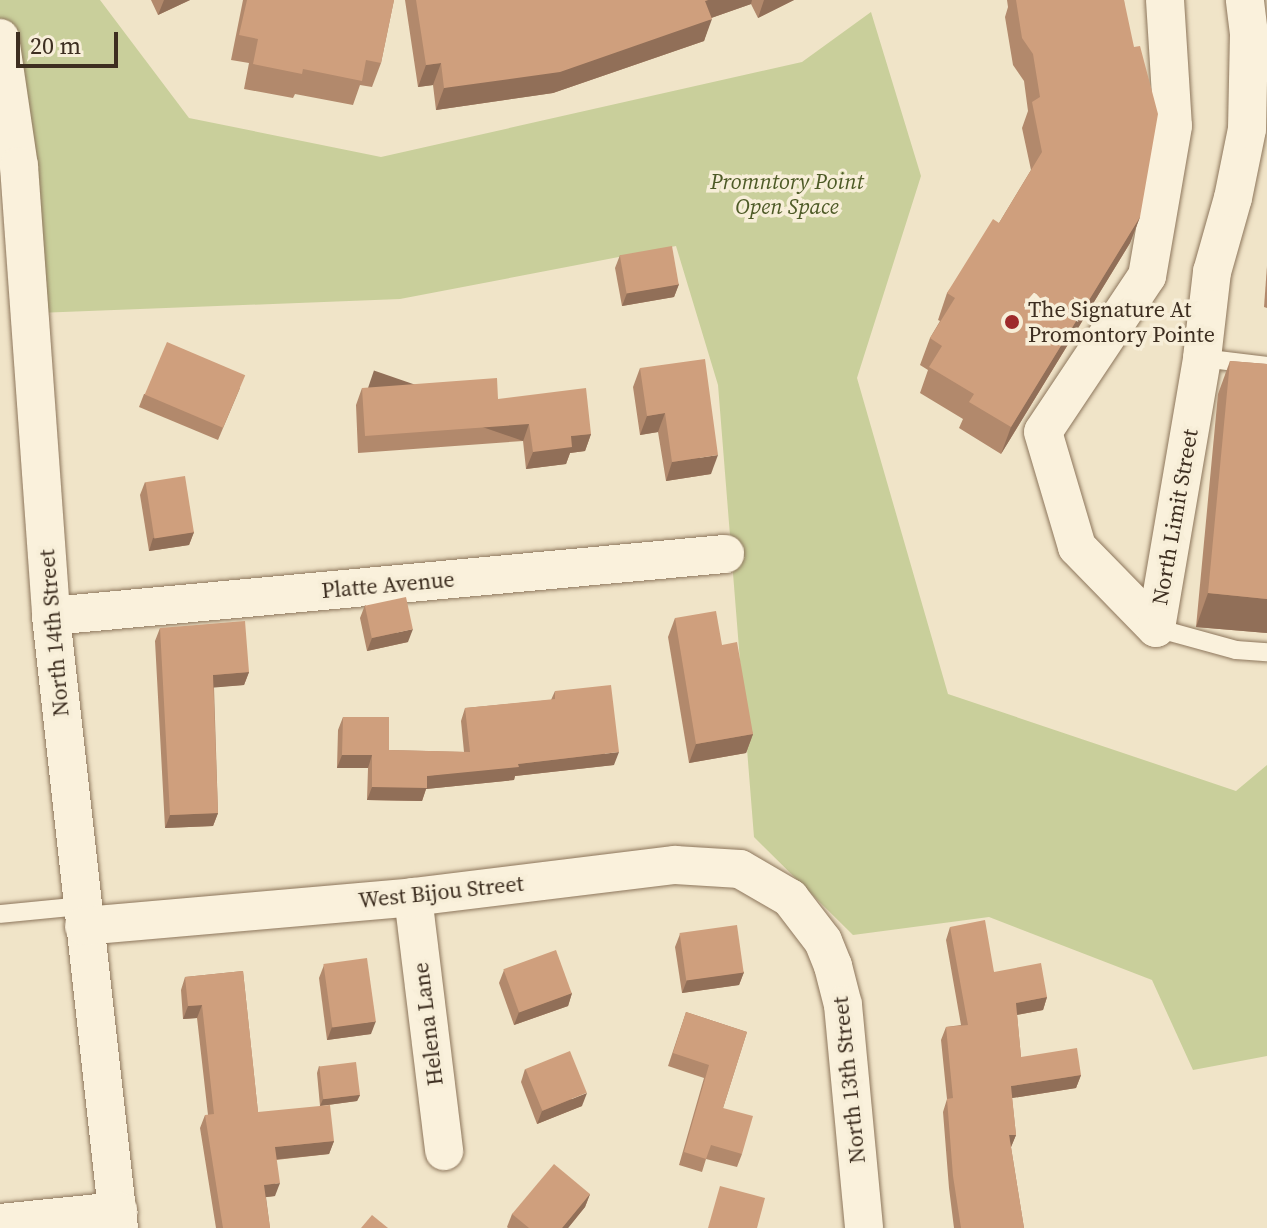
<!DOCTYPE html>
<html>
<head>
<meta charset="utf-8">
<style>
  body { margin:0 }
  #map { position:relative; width:1267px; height:1228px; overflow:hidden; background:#f0e4c8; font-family:"Source Serif 4",serif }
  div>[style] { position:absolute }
  .green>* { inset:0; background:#c9cf9b }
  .roads { filter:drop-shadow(0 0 2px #8d765c) drop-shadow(0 0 2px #8d765c) }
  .service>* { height:18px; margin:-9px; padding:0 9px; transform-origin:9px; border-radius:9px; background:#faf1dc }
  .minor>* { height:38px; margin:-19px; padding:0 19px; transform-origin:19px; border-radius:19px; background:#faf1dc }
  .wall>* { inset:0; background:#b2896c }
  .shaded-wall>* { inset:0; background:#916f58; transform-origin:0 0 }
  .building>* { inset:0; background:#cf9f7d; transform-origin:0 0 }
  .dots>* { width:22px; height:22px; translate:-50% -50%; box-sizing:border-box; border:4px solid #f7eed8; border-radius:50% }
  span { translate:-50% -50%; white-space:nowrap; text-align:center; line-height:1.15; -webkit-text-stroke:7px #f7eed8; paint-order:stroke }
  .park-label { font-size:22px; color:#4d5a26; font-style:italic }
  .poi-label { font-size:22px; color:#3d2e20 }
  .left { translate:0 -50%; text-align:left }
  .street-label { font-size:22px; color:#3d2e20 }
  .scale { position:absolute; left:16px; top:32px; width:102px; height:36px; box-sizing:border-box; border:4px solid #3d2e20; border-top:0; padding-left:10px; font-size:24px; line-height:28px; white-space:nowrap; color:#3d2e20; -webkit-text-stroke:6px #f7eed8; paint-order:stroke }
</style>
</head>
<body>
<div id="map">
  <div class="green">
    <div style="clip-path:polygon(0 0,100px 0,189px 118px,381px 157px,802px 62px,871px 12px,921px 176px,857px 378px,948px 694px,1236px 791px,1267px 765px,1267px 1056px,1193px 1070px,1152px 980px,989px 917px,853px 935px,754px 837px,718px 385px,676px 246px,400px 299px,37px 313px,0 80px)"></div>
  </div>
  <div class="roads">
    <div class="service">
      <div style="left:1202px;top:358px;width:65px;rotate:7deg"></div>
      <div style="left:1156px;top:628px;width:83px;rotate:15.4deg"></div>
      <div style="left:1236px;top:650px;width:31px;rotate:4deg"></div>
      <div style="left:0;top:914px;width:82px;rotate:-5.6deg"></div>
    </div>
    <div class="minor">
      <div style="left:1165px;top:0;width:126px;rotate:86.4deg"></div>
      <div style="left:1173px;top:126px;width:152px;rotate:99.8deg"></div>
      <div style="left:1147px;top:276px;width:187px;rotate:123.7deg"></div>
      <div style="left:1043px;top:432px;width:120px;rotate:73.5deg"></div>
      <div style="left:1077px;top:547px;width:113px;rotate:45.7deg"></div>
      <div style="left:1156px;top:628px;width:274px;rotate:-80.3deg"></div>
      <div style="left:1202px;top:358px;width:87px;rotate:-83.4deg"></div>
      <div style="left:1212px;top:272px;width:77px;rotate:-74.2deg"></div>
      <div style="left:1233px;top:198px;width:70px;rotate:-78.5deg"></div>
      <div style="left:1247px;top:129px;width:95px;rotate:-88.8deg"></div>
      <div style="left:1249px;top:34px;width:34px;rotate:-97deg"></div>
      <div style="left:0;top:38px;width:129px;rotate:81.6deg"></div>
      <div style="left:19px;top:166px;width:451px;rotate:85.9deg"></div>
      <div style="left:51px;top:616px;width:616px;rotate:83.66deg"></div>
      <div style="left:51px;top:616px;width:677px;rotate:-5.26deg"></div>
      <div style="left:413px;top:897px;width:256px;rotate:83deg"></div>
      <div style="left:84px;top:926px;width:330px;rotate:-5deg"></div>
      <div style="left:413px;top:897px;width:264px;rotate:-7deg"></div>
      <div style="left:675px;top:865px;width:65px;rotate:3.5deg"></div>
      <div style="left:740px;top:869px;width:58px;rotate:30.1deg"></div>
      <div style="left:790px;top:898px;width:54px;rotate:52.5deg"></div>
      <div style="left:823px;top:941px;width:27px;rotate:68deg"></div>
      <div style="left:833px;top:966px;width:40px;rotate:75.6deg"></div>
      <div style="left:843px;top:1005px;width:224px;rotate:84.6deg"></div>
      <div style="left:0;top:1223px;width:119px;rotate:-5.8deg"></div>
    </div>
  </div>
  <div class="wall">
    <div style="clip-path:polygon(151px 0,190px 0,158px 15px)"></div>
    <div style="clip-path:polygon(243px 0,394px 0,381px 63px,372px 87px,360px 85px,353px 105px,295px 94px,293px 98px,244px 89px,249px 63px,231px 60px)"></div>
    <div style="clip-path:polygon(405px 0,794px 0,758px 18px,751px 4px,711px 18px,704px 41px,553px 93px,436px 110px,433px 85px,418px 87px)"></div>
    <div style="clip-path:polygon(1007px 0,1124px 0,1140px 217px,1130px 243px,1001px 454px,959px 428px,963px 419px,920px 393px,928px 370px,920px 365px,930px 338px,940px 321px,938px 320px,947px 293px,999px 223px,1031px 170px,1022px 128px,1028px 111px,1024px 81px,1013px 65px,1005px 17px,1008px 7px)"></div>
    <div style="clip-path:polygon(620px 255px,679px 284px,674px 297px,622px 306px,615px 268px)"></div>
    <div style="clip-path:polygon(1267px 266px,1267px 308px,1264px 307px)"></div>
    <div style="clip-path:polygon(1230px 361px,1267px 364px,1267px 633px,1196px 627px,1218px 394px)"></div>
    <div style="clip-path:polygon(640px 368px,711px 474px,666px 481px,658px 432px,640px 435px,633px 387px)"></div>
    <div style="clip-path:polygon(240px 388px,218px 440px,139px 407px,144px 394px)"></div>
    <div style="clip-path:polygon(362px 388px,498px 399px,591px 434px,585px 451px,570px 453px,566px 464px,526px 469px,523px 441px,358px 453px,356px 405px)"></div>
    <div style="clip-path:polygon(145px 482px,194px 532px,189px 545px,149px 551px,140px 495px)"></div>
    <div style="clip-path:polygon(365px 605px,408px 642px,367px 651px,360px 618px)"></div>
    <div style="clip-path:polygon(675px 618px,722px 645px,753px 734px,746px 753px,689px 763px,668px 637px)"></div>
    <div style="clip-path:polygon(160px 628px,249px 672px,244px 685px,214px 687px,218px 813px,213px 826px,165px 828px,155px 641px)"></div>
    <div style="clip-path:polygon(555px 691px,614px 765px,515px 776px,514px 780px,426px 789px,422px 801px,367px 800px,368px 768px,337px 768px,338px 730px,343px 717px,389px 750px,464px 752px,461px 721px,465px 708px,551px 700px)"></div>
    <div style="clip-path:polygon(950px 927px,994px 972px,1047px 997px,1043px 1010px,1017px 1015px,1021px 1057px,1081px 1075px,1076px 1088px,1012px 1098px,1016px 1135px,1011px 1147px,1024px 1228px,954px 1228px,949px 1188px,943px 1112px,947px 1099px,941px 1040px,946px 1027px,961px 1025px,946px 940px)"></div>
    <div style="clip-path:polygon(680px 934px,744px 972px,739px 985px,682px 993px,675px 947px)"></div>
    <div style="clip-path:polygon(324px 965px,371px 1034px,327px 1040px,319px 978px)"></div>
    <div style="clip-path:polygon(504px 970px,572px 993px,568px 1006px,514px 1025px,499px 983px)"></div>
    <div style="clip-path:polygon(243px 971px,258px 1112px,334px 1141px,329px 1154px,276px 1160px,275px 1196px,266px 1197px,270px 1228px,216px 1228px,200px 1128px,205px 1115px,208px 1115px,197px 1018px,183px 1019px,181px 990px,185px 977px)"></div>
    <div style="clip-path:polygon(686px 1012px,747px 1032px,723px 1108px,742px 1154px,737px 1167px,706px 1159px,702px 1172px,679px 1165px,704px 1078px,668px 1066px)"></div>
    <div style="clip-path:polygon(319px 1066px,360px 1095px,357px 1101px,320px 1106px,317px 1073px)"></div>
    <div style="clip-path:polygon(525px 1069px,582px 1106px,537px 1124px,521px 1082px)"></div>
    <div style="clip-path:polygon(590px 1194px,585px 1207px,568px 1228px,508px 1228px,507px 1227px,512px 1214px)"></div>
  </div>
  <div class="shaded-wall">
    <div style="clip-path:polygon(164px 0,190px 0,158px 15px)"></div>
    <div style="clip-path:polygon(708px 0,752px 0,751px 4px,697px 23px,705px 1px)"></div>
    <div style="clip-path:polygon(764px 0,794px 0,758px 18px)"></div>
    <div style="clip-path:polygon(712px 19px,704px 41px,553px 93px,436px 110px,444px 88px)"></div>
    <div style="clip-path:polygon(441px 63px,433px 85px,418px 87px,426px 65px)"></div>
    <div style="clip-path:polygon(1140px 217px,1130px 243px,1001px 454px,1011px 427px)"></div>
    <div style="clip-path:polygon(679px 284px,674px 297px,622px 306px,627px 293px)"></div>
    <div style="clip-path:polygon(665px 413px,658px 432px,640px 435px,647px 416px)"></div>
    <div style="left:529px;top:424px;width:18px;height:164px;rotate:109deg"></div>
    <div style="clip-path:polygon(591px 434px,585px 451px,570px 453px,566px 464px,526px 469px,533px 452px,571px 436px)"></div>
    <div style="clip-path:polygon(718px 455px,711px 474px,666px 481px,672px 462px)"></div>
    <div style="clip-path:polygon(194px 532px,189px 545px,149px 551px,153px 538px)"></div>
    <div style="clip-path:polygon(1208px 593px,1267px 599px,1267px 633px,1196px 627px)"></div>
    <div style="clip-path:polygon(413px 629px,408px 642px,367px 651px,372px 638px)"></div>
    <div style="clip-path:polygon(249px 672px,244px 685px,209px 688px,213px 675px)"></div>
    <div style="clip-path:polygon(753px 734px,746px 753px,689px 763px,696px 744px)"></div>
    <div style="clip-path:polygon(619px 752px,614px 765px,515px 776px,514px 780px,426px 789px,422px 801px,367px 800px,372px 787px,427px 776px,518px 764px)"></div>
    <div style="clip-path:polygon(342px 755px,372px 755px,368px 768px,337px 768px)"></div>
    <div style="clip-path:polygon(218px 813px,213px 826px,165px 828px,170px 815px)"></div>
    <div style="clip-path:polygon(744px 972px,739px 985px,682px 993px,687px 980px)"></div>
    <div style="clip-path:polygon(572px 993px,568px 1006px,514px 1025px,519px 1012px)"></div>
    <div style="clip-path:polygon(1047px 997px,1043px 1010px,1011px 1016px,1016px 1003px)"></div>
    <div style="clip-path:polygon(202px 1005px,197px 1018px,183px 1019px,188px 1006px)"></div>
    <div style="clip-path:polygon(376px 1021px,371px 1034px,327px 1040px,332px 1027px)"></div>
    <div style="clip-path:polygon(1081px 1075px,1076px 1088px,1006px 1099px,1011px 1086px)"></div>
    <div style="clip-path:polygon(587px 1093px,582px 1106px,537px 1124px,542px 1111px)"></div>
    <div style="clip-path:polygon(360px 1095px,357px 1101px,320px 1106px,323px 1099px)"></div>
    <div style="clip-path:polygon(1009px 1135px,1016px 1135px,1011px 1147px)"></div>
    <div style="clip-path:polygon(334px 1141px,329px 1154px,270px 1160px,275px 1147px)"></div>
    <div style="clip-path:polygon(280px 1183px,275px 1196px,259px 1198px,264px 1185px)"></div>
    <div style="clip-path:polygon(590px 1194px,585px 1207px,568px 1228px,562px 1228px)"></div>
  </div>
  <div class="building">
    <div style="clip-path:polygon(247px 0,394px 0,381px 63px,366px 60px,362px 81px,303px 69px,302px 74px,253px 64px,258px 39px,239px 35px)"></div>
    <div style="clip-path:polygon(416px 0,708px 0,705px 1px,712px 19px,560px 72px,444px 88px,441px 63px,426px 65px)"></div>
    <div style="clip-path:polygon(1016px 0,1124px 0,1134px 47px,1140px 46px,1158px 114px,1140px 217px,1011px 427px,969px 402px,974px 394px,929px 367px,942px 346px,930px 338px,955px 298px,947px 293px,993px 219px,999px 223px,1042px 152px,1032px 102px,1040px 97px,1033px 54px,1022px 38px)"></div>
    <div style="left:672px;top:246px;width:39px;height:53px;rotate:80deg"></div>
    <div style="left:167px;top:342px;width:85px;height:57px;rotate:23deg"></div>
    <div style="clip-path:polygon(705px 359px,718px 455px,672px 462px,665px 413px,647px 416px,640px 368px)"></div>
    <div style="clip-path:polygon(1230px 361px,1267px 364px,1267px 599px,1208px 593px)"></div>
    <div style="clip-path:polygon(497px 378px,498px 399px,586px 388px,591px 434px,571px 436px,572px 447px,533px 452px,529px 424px,365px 436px,362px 388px)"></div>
    <div style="left:185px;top:476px;width:57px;height:40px;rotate:81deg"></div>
    <div style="left:406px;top:597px;width:33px;height:42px;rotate:78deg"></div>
    <div style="clip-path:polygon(716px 611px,722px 645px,737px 642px,753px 734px,696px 744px,675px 618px)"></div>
    <div style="clip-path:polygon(245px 621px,249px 672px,213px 675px,218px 813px,170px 815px,160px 628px)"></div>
    <div style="clip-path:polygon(611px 685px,619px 752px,518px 764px,519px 767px,427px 776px,427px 788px,372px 787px,372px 755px,342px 755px,343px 717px,389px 717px,389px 750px,470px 752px,465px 708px,555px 699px,555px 691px)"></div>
    <div style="clip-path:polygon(985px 920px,994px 972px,1041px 963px,1047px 997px,1016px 1003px,1021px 1057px,1077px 1048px,1081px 1075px,1011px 1086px,1016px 1135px,1009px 1135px,1024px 1228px,961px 1228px,953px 1176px,947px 1099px,953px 1098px,946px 1027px,968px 1025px,950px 927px)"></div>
    <div style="left:737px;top:925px;width:48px;height:58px;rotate:82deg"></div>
    <div style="left:556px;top:950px;width:46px;height:56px;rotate:70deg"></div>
    <div style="left:367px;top:958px;width:64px;height:44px;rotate:82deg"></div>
    <div style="clip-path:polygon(243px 971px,258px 1112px,330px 1105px,334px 1141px,275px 1147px,280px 1183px,264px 1185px,270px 1228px,223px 1228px,205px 1115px,214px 1114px,202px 1005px,188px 1006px,185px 977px)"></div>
    <div style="clip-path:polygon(686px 1012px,747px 1032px,723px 1108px,753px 1116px,742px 1154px,711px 1145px,706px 1159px,684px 1152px,709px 1065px,673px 1053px)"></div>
    <div style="left:570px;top:1051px;width:45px;height:48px;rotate:68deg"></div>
    <div style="left:356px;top:1062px;width:33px;height:37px;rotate:83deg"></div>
    <div style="clip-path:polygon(554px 1164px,590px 1194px,562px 1228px,529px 1228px,512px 1214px)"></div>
    <div style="clip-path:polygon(720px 1186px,765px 1198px,757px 1228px,708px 1228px)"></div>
    <div style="clip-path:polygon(372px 1215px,388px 1228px,361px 1228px)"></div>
  </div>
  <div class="dots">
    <div style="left:1012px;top:322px;background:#9e2a2b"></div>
  </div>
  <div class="park-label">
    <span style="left:787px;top:194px">Promntory Point<br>Open Space</span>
  </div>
  <div class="poi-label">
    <span class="left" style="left:1028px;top:322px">The Signature At<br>Promontory Pointe</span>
  </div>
  <div class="street-label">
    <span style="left:1175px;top:517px;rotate:-80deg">North Limit Street</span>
    <span style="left:388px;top:585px;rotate:-5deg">Platte Avenue</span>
    <span style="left:54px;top:633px;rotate:-95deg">North 14th Street</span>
    <span style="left:441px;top:892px;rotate:-6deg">West Bijou Street</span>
    <span style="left:428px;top:1024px;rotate:-97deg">Helena Lane</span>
    <span style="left:849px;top:1080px;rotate:-96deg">North 13th Street</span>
  </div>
  <div class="scale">20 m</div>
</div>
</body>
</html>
